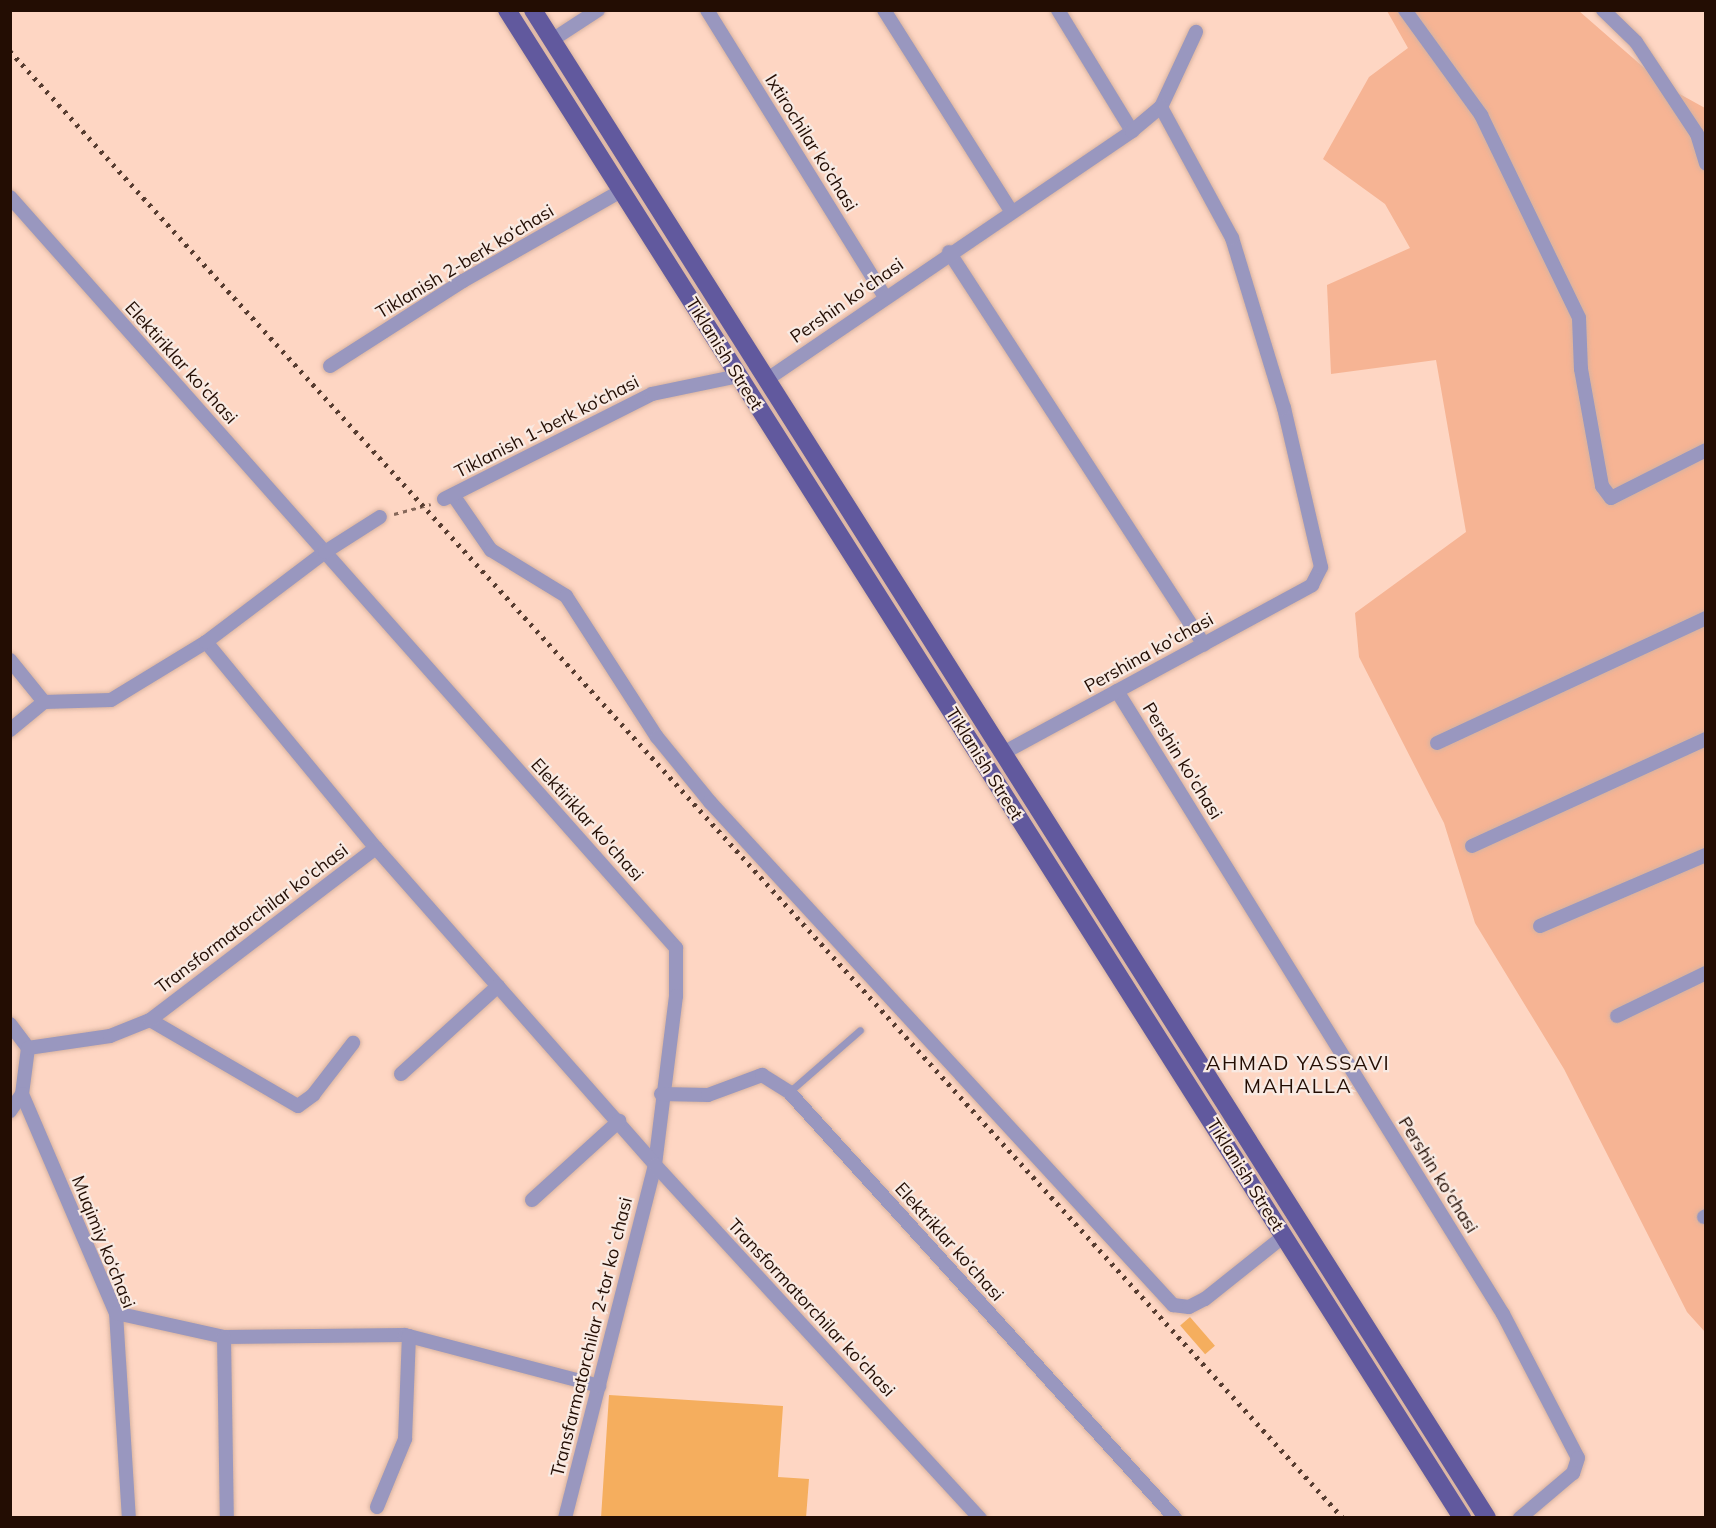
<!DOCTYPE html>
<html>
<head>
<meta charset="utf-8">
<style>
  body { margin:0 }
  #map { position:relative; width:1716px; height:1528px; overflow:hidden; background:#fed6c3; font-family:Mulish,sans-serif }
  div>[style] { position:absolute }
  .green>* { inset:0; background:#f6b494 }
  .building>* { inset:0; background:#f5ae5e; transform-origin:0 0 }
  .path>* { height:3px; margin-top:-1.5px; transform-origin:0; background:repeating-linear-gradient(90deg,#86685a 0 4.5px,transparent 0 9px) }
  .roads { filter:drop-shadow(0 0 2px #d7b2a0) drop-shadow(0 0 2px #d7b2a0) }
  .service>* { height:7px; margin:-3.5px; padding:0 3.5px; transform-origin:3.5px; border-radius:3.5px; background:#9997bf }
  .minor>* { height:14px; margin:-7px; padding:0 7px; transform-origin:7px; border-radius:7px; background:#9997bf }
  .primary>* { height:18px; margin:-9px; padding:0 9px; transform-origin:9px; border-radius:9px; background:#61599e }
  .rail>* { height:4.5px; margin-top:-2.25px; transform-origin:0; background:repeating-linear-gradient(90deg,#573d31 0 3px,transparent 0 9px) }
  span { translate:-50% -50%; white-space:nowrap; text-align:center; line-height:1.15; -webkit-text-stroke:4.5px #f8eae3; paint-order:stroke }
  .street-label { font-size:18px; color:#230d03 }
  .neighbourhood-label { font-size:20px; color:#230d03; letter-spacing:1.5px }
  .frame { position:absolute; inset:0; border:12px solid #230d03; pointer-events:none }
</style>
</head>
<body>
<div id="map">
  <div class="green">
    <div style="clip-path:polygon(1387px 11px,1579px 11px,1665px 86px,1705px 108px,1705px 1332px,1687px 1312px,1564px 1069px,1475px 923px,1444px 823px,1359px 657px,1355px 613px,1466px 532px,1436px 360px,1331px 374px,1327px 285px,1410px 248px,1385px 204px,1323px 159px,1369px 77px,1408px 48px)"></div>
  </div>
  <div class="building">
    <div style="left:1190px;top:1317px;width:38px;height:13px;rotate:49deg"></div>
    <div style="clip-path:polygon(609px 1395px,783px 1406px,778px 1477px,809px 1479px,806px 1518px,601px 1518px)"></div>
  </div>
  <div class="path">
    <div style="left:394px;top:514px;width:38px;rotate:-15deg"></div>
  </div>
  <div class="roads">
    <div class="service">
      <div style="left:789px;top:1092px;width:94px;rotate:-41.1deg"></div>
    </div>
    <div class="minor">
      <div style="left:707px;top:10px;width:335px;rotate:58.2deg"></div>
      <div style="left:884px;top:10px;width:238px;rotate:57.7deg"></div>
      <div style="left:1058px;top:10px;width:142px;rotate:58.6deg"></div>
      <div style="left:1405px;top:10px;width:130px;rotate:54.1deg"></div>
      <div style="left:1481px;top:115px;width:225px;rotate:64.2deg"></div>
      <div style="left:1579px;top:318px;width:51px;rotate:87.8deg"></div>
      <div style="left:1581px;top:369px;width:119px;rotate:79.8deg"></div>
      <div style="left:1602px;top:486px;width:15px;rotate:53deg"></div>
      <div style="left:1611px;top:498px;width:106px;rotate:-26.8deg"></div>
      <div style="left:1603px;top:10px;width:46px;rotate:44.1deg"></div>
      <div style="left:1636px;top:42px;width:110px;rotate:56.5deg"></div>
      <div style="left:1697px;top:134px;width:31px;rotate:73deg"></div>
      <div style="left:552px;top:40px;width:55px;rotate:-33.1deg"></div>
      <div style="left:10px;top:197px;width:1004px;rotate:48.43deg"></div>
      <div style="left:676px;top:948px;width:48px;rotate:90deg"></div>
      <div style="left:676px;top:996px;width:170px;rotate:97.1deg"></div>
      <div style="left:655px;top:1165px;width:364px;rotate:104.3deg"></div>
      <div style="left:949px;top:252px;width:468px;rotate:57deg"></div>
      <div style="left:330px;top:366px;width:158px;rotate:-32.6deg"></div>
      <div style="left:463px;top:281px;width:182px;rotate:-29.7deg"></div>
      <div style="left:766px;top:380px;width:443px;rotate:-34.2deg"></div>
      <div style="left:1132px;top:131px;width:38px;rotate:-40deg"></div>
      <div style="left:1161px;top:107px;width:83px;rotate:-65deg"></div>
      <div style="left:453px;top:495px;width:67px;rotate:55.4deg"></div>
      <div style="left:491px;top:550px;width:88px;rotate:31.5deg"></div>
      <div style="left:566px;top:596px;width:168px;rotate:57.2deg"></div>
      <div style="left:657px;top:737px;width:84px;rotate:50.8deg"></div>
      <div style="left:710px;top:802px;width:684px;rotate:47.37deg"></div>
      <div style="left:1173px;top:1305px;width:16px;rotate:7deg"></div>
      <div style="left:1189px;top:1307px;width:18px;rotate:-27deg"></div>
      <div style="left:1205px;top:1299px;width:101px;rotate:-38.6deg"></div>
      <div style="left:444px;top:499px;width:233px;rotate:-26.8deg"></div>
      <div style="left:652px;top:394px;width:88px;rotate:-11.8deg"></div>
      <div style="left:206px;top:642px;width:267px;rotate:50.5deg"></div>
      <div style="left:376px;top:848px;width:422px;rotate:48.6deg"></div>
      <div style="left:655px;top:1165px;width:480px;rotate:47.4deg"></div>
      <div style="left:10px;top:660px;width:54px;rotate:51deg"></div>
      <div style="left:1117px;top:691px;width:733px;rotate:58.22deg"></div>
      <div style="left:1503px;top:1314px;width:162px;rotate:62.5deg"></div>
      <div style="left:1578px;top:1458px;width:16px;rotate:108deg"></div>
      <div style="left:1573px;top:1473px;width:70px;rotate:139.7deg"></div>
      <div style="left:44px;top:702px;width:67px;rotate:-1.7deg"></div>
      <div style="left:111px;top:700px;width:111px;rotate:-31.4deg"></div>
      <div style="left:206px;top:642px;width:149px;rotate:-37.1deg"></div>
      <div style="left:325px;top:552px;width:65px;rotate:-32.5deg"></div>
      <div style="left:10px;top:730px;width:44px;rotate:-39.5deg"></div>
      <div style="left:1437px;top:743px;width:297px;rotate:-24.9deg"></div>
      <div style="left:1003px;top:753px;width:352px;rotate:-28.5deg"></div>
      <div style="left:1312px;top:585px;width:20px;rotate:-63deg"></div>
      <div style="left:1321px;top:567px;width:163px;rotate:-103.1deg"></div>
      <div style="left:1284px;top:408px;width:178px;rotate:-107deg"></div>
      <div style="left:1232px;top:238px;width:149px;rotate:-118.5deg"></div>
      <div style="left:1472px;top:846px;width:257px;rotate:-24.6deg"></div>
      <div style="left:1540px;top:926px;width:181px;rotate:-23.2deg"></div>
      <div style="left:1617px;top:1016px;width:99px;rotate:-25.8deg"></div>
      <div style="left:150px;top:1020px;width:171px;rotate:30.2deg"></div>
      <div style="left:298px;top:1106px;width:19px;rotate:-36deg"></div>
      <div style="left:313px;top:1095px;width:66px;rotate:-52.4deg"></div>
      <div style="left:10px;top:1024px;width:30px;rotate:53deg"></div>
      <div style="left:28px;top:1048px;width:46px;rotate:97.4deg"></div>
      <div style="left:22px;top:1094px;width:21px;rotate:125deg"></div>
      <div style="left:28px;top:1048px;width:83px;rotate:-8.3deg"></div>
      <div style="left:110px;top:1036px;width:43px;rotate:-21.8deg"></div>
      <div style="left:150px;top:1020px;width:284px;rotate:-37.3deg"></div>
      <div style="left:401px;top:1074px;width:131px;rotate:-42.2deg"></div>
      <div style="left:22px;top:1094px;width:238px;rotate:66.8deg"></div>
      <div style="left:116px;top:1313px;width:205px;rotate:86.4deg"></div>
      <div style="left:661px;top:1094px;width:47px;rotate:1.2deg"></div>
      <div style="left:708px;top:1095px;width:58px;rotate:-20.3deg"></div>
      <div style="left:762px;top:1075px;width:32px;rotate:32deg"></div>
      <div style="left:789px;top:1092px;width:575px;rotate:47.82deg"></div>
      <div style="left:532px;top:1200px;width:118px;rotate:-42.2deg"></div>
      <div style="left:1704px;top:1217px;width:2px;rotate:-27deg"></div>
      <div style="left:116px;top:1313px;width:111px;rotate:12.5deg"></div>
      <div style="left:224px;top:1337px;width:181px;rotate:-0.6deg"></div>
      <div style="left:405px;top:1335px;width:201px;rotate:14.7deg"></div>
      <div style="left:224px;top:1337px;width:181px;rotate:89.1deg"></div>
      <div style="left:377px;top:1507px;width:74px;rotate:-67.6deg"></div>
      <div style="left:405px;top:1439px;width:103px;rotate:-87.8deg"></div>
    </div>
    <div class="primary">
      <div style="left:507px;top:10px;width:1785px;rotate:57.65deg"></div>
      <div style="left:533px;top:10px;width:1784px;rotate:57.68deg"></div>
    </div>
  </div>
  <div class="rail">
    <div style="left:10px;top:51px;width:1982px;rotate:47.74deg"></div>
  </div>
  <div class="street-label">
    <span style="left:811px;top:143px;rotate:58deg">Ixtirochilar ko‘chasi</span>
    <span style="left:465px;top:262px;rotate:-31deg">Tiklanish 2-berk ko‘chasi</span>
    <span style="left:847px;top:301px;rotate:-35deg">Pershin ko'chasi</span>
    <span style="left:724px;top:354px;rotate:58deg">Tiklanish Street</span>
    <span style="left:181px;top:363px;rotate:48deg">Elektiriklar ko'chasi</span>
    <span style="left:547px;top:427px;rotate:-27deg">Tiklanish 1-berk ko‘chasi</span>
    <span style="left:1149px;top:653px;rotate:-29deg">Pershina ko'chasi</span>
    <span style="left:1182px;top:761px;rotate:58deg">Pershin ko'chasi</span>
    <span style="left:984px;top:764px;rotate:58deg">Tiklanish Street</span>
    <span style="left:587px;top:820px;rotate:48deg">Elektiriklar ko'chasi</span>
    <span style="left:252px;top:919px;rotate:-37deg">Transformatorchilar ko'chasi</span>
    <span style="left:1245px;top:1175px;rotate:58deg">Tiklanish Street</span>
    <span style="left:1438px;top:1175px;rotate:58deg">Pershin ko'chasi</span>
    <span style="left:103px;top:1242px;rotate:68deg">Muqimiy ko‘chasi</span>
    <span style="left:949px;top:1242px;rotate:48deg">Elektriklar ko‘chasi</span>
    <span style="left:811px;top:1308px;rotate:47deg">Transformatorchilar ko'chasi</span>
    <span style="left:592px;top:1337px;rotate:-76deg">Transfarmatorchilar 2-tor koʻchasi</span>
  </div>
  <div class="neighbourhood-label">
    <span style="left:1298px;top:1074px">AHMAD YASSAVI<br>MAHALLA</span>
  </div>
  <div class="frame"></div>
</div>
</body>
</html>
